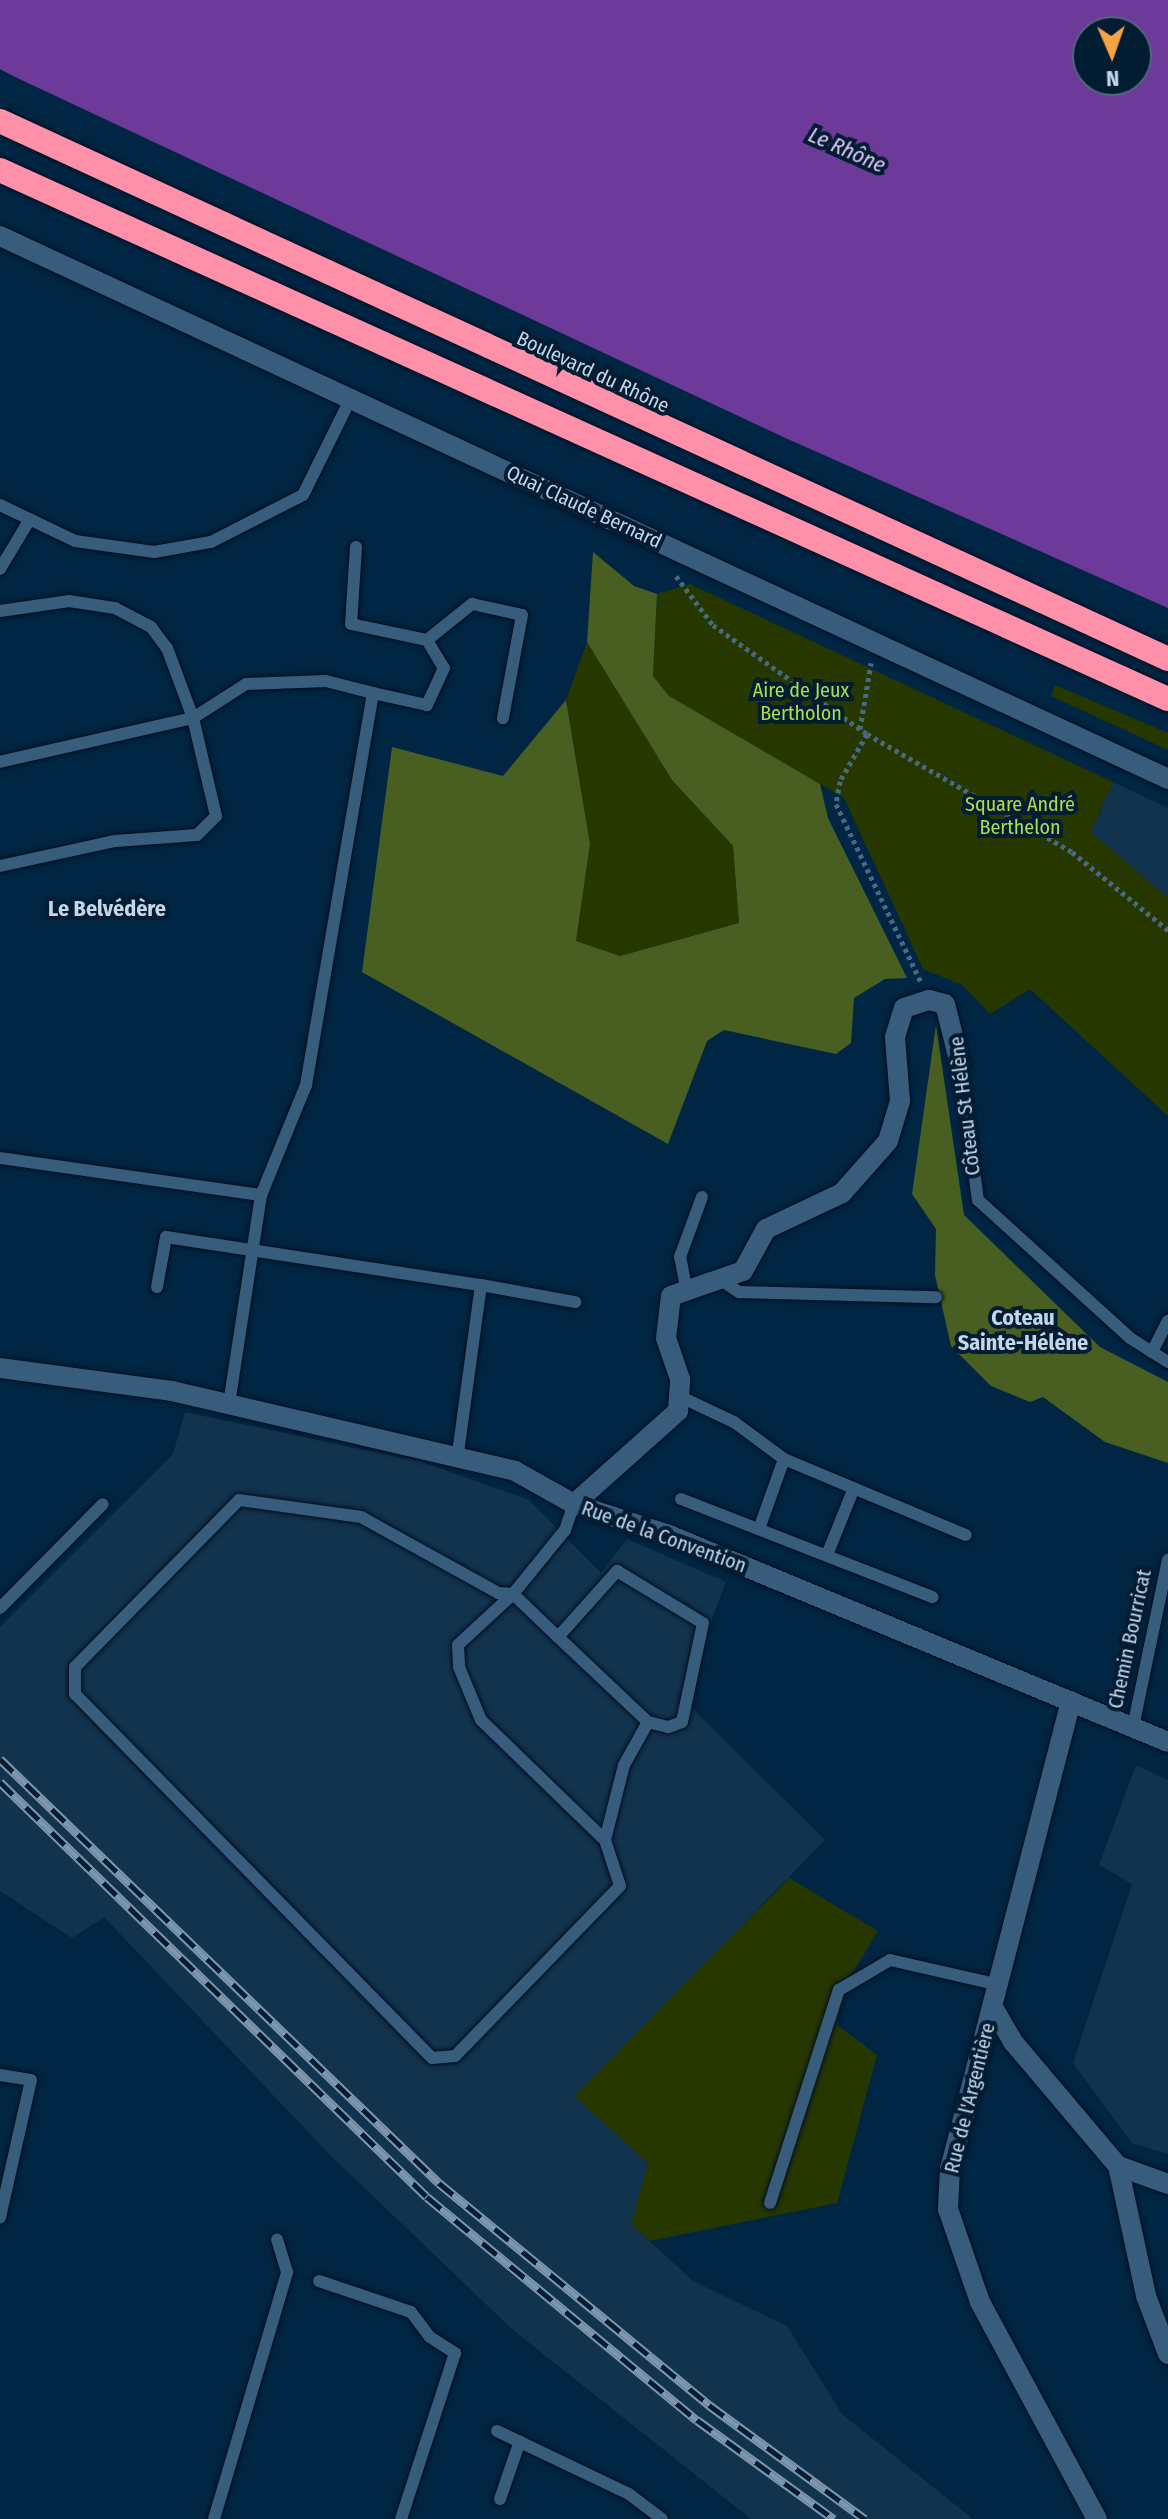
<!DOCTYPE html>
<html>
<head>
<meta charset="utf-8">
<style>
  body { margin:0 }
  #map { position:relative; width:1168px; height:2519px; overflow:hidden; background:#002643; font-family:"Fira Sans Condensed",sans-serif }
  div>[style] { position:absolute }
  .built>* { inset:0; background:#11334d }
  .green>* { inset:0; background:#263700 }
  .forest>* { inset:0; background:#495f21 }
  .water>* { inset:0; background:#6e3a9a }
  .path>* { height:5px; margin-top:-2.5px; transform-origin:0; background:repeating-linear-gradient(90deg,#496881 0 4px,transparent 0 8px) }
  .roads { filter:drop-shadow(0 0 2px #000e23) drop-shadow(0 0 2px #000e23) }
  .lane>* { height:12px; margin:-6px; padding:0 6px; transform-origin:6px; border-radius:6px; background:#385c7c }
  .street>* { height:20px; margin:-10px; padding:0 10px; transform-origin:10px; border-radius:10px; background:#385c7c }
  .secondary>* { height:20px; margin:-10px; padding:0 10px; transform-origin:10px; border-radius:10px; background:#385c7c }
  .highway>* { height:24px; margin:-12px; padding:0 12px; transform-origin:12px; border-radius:12px; background:#ff90a9 }
  .rail>* { height:9px; margin-top:-4.5px; transform-origin:0; background:repeating-linear-gradient(90deg,#021c32 0 18px,#7c97ad 0 36px); box-sizing:border-box; border-block:2px solid #7c97ad }
  span { translate:-50% -50%; white-space:nowrap; text-align:center; line-height:1.15; -webkit-text-stroke:8px #021c32; paint-order:stroke }
  .street-label { font-size:20px; color:#c3d7ea }
  .park-label { font-size:20px; color:#abdf49 }
  .water-label { font-size:22px; color:#dec6f8; font-style:italic }
  .neighbourhood-label { font-size:22px; color:#c3d7ea; font-weight:700 }
  .north { position:absolute; left:1072px; top:16px; width:80px; height:80px; box-sizing:border-box; background:#021c32; border:2px solid #4f677c; border-radius:50%; rotate:178deg; font-size:22px; font-weight:700; line-height:32px; text-align:center; color:#c3d7ea }
  .north::after { content:''; display:block; margin:auto; width:28px; height:36px; background:#f4a345; clip-path:polygon(50% 0,100% 100%,50% 72%,0 100%) }
</style>
</head>
<body>
<div id="map">
  <div class="built">
    <div style="clip-path:polygon(1113px 782px,1168px 808px,1168px 898px,1091px 832px)"></div>
    <div style="clip-path:polygon(185px 1412px,422px 1462px,529px 1500px,601px 1573px,627px 1539px,726px 1582px,682px 1698px,825px 1840px,575px 2096px,648px 2163px,631px 2224px,693px 2281px,787px 2326px,842px 2414px,973px 2519px,751px 2519px,513px 2330px,330px 2155px,104px 1917px,72px 1938px,0 1891px,0 1627px,173px 1454px)"></div>
    <div style="clip-path:polygon(1136px 1765px,1168px 1780px,1168px 2154px,1132px 2143px,1073px 2063px,1132px 1884px,1099px 1865px)"></div>
  </div>
  <div class="green">
    <div style="clip-path:polygon(690px 584px,1113px 782px,1091px 832px,1168px 898px,1168px 1116px,1030px 989px,990px 1014px,962px 985px,923px 969px,844px 798px,669px 696px,653px 676px,657px 594px)"></div>
    <div style="clip-path:polygon(587px 642px,672px 780px,733px 846px,739px 923px,619px 956px,576px 941px,590px 844px,566px 700px)"></div>
    <div style="clip-path:polygon(1055px 685px,1168px 733px,1168px 750px,1051px 696px)"></div>
    <div style="clip-path:polygon(789px 1878px,878px 1931px,851px 1975px,836px 2024px,877px 2055px,837px 2203px,650px 2241px,631px 2224px,648px 2163px,574px 2096px)"></div>
  </div>
  <div class="forest">
    <div style="clip-path:polygon(593px 552px,634px 586px,657px 594px,653px 676px,669px 696px,820px 784px,828px 818px,907px 978px,885px 979px,854px 998px,851px 1043px,836px 1054px,724px 1030px,707px 1041px,668px 1144px,362px 972px,392px 747px,503px 776px,566px 700px,590px 844px,576px 941px,620px 956px,739px 923px,733px 846px,672px 780px,587px 642px)"></div>
    <div style="clip-path:polygon(936px 1025px,964px 1215px,1100px 1347px,1168px 1382px,1168px 1463px,1105px 1442px,1043px 1397px,1030px 1402px,991px 1386px,951px 1346px,935px 1275px,936px 1229px,912px 1194px)"></div>
  </div>
  <div class="water">
    <div style="clip-path:polygon(evenodd,0 0,1168px 0,1168px 608px,781px 436px,13px 76px,0 69px,0 0,1088px 32px,1136px 32px,1136px 80px,1088px 80px,1088px 32px)"></div>
  </div>
  <div class="path">
    <div style="left:676px;top:576px;width:61px;rotate:52.9deg"></div>
    <div style="left:713px;top:625px;width:189px;rotate:35.3deg"></div>
    <div style="left:867px;top:734px;width:237px;rotate:29.9deg"></div>
    <div style="left:1072px;top:852px;width:124px;rotate:39.1deg"></div>
    <div style="left:860px;top:729px;width:67px;rotate:-80.5deg"></div>
    <div style="left:867px;top:734px;width:54px;rotate:119.9deg"></div>
    <div style="left:840px;top:781px;width:23px;rotate:100deg"></div>
    <div style="left:836px;top:804px;width:197px;rotate:64.5deg"></div>
  </div>
  <div class="roads">
    <div class="lane">
      <div style="left:0;top:505px;width:83px;rotate:25.6deg"></div>
      <div style="left:75px;top:541px;width:80px;rotate:7.9deg"></div>
      <div style="left:154px;top:552px;width:58px;rotate:-10deg"></div>
      <div style="left:211px;top:542px;width:103px;rotate:-27.1deg"></div>
      <div style="left:303px;top:495px;width:106px;rotate:-63.7deg"></div>
      <div style="left:356px;top:547px;width:77px;rotate:93.7deg"></div>
      <div style="left:351px;top:624px;width:78px;rotate:11.9deg"></div>
      <div style="left:427px;top:640px;width:33px;rotate:59deg"></div>
      <div style="left:444px;top:668px;width:41px;rotate:114.7deg"></div>
      <div style="left:427px;top:705px;width:55px;rotate:-167.5deg"></div>
      <div style="left:0;top:569px;width:58px;rotate:-59deg"></div>
      <div style="left:0;top:611px;width:70px;rotate:-8.2deg"></div>
      <div style="left:69px;top:601px;width:47px;rotate:8.7deg"></div>
      <div style="left:115px;top:608px;width:41px;rotate:27.8deg"></div>
      <div style="left:151px;top:627px;width:26px;rotate:53deg"></div>
      <div style="left:167px;top:648px;width:75px;rotate:69.6deg"></div>
      <div style="left:193px;top:718px;width:198px;rotate:167.2deg"></div>
      <div style="left:427px;top:640px;width:58px;rotate:-38.7deg"></div>
      <div style="left:472px;top:604px;width:51px;rotate:12.4deg"></div>
      <div style="left:522px;top:615px;width:105px;rotate:100.5deg"></div>
      <div style="left:0;top:866px;width:118px;rotate:-12.3deg"></div>
      <div style="left:115px;top:841px;width:82px;rotate:-4.2deg"></div>
      <div style="left:197px;top:835px;width:27px;rotate:-45deg"></div>
      <div style="left:216px;top:816px;width:101px;rotate:-103.2deg"></div>
      <div style="left:193px;top:718px;width:63px;rotate:-32.7deg"></div>
      <div style="left:246px;top:684px;width:80px;rotate:-2.1deg"></div>
      <div style="left:326px;top:681px;width:49px;rotate:14.3deg"></div>
      <div style="left:373px;top:693px;width:398px;rotate:99.7deg"></div>
      <div style="left:306px;top:1085px;width:119px;rotate:112.2deg"></div>
      <div style="left:261px;top:1195px;width:211px;rotate:98.7deg"></div>
      <div style="left:960px;top:1064px;width:137px;rotate:82.5deg"></div>
      <div style="left:978px;top:1200px;width:205px;rotate:42.2deg"></div>
      <div style="left:1130px;top:1338px;width:45px;rotate:32.3deg"></div>
      <div style="left:0;top:1158px;width:264px;rotate:8.1deg"></div>
      <div style="left:721px;top:1280px;width:22px;rotate:34deg"></div>
      <div style="left:739px;top:1292px;width:197px;rotate:1.5deg"></div>
      <div style="left:481px;top:1285px;width:96px;rotate:10.3deg"></div>
      <div style="left:157px;top:1287px;width:51px;rotate:-79.8deg"></div>
      <div style="left:166px;top:1237px;width:319px;rotate:8.7deg"></div>
      <div style="left:481px;top:1285px;width:170px;rotate:97.8deg"></div>
      <div style="left:686px;top:1287px;width:31px;rotate:-101deg"></div>
      <div style="left:680px;top:1257px;width:64px;rotate:-69.9deg"></div>
      <div style="left:1152px;top:1352px;width:35px;rotate:-63deg"></div>
      <div style="left:681px;top:1397px;width:59px;rotate:25.3deg"></div>
      <div style="left:734px;top:1422px;width:62px;rotate:36.5deg"></div>
      <div style="left:784px;top:1459px;width:197px;rotate:22.7deg"></div>
      <div style="left:681px;top:1499px;width:270px;rotate:21.3deg"></div>
      <div style="left:759px;top:1529px;width:74px;rotate:-70.3deg"></div>
      <div style="left:827px;top:1555px;width:72px;rotate:-68.1deg"></div>
      <div style="left:0;top:1608px;width:146px;rotate:-45.3deg"></div>
      <div style="left:558px;top:1637px;width:89px;rotate:-48.2deg"></div>
      <div style="left:617px;top:1571px;width:100px;rotate:31.2deg"></div>
      <div style="left:703px;top:1623px;width:101px;rotate:102deg"></div>
      <div style="left:682px;top:1722px;width:15px;rotate:160deg"></div>
      <div style="left:668px;top:1727px;width:21px;rotate:-166deg"></div>
      <div style="left:648px;top:1722px;width:124px;rotate:-136.6deg"></div>
      <div style="left:558px;top:1637px;width:62px;rotate:-136.3deg"></div>
      <div style="left:513px;top:1594px;width:75px;rotate:137.2deg"></div>
      <div style="left:458px;top:1645px;width:22px;rotate:87deg"></div>
      <div style="left:459px;top:1667px;width:57px;rotate:67.5deg"></div>
      <div style="left:481px;top:1720px;width:173px;rotate:44.1deg"></div>
      <div style="left:605px;top:1840px;width:48px;rotate:71.9deg"></div>
      <div style="left:620px;top:1886px;width:237px;rotate:134.1deg"></div>
      <div style="left:455px;top:2056px;width:23px;rotate:175deg"></div>
      <div style="left:432px;top:2058px;width:510px;rotate:-134.44deg"></div>
      <div style="left:75px;top:1694px;width:27px;rotate:-90deg"></div>
      <div style="left:75px;top:1667px;width:234px;rotate:-45.5deg"></div>
      <div style="left:239px;top:1500px;width:123px;rotate:7.9deg"></div>
      <div style="left:361px;top:1517px;width:157px;rotate:29deg"></div>
      <div style="left:498px;top:1593px;width:15px;rotate:4deg"></div>
      <div style="left:513px;top:1594px;width:82px;rotate:-50.9deg"></div>
      <div style="left:565px;top:1530px;width:28px;rotate:-71deg"></div>
      <div style="left:1133px;top:1727px;width:171px;rotate:-78.2deg"></div>
      <div style="left:605px;top:1840px;width:77px;rotate:-75.8deg"></div>
      <div style="left:624px;top:1765px;width:49px;rotate:-60.8deg"></div>
      <div style="left:0;top:2075px;width:31px;rotate:9deg"></div>
      <div style="left:31px;top:2080px;width:141px;rotate:102.7deg"></div>
      <div style="left:770px;top:2203px;width:224px;rotate:-72.1deg"></div>
      <div style="left:839px;top:1990px;width:59px;rotate:-30.5deg"></div>
      <div style="left:890px;top:1960px;width:113px;rotate:12.8deg"></div>
      <div style="left:319px;top:2281px;width:97px;rotate:18.6deg"></div>
      <div style="left:411px;top:2312px;width:31px;rotate:53deg"></div>
      <div style="left:430px;top:2337px;width:30px;rotate:33deg"></div>
      <div style="left:455px;top:2353px;width:175px;rotate:108deg"></div>
      <div style="left:497px;top:2431px;width:146px;rotate:25.5deg"></div>
      <div style="left:629px;top:2494px;width:41px;rotate:37.1deg"></div>
      <div style="left:500px;top:2499px;width:61px;rotate:-71deg"></div>
      <div style="left:214px;top:2519px;width:258px;rotate:-73.5deg"></div>
      <div style="left:287px;top:2272px;width:34px;rotate:-107deg"></div>
    </div>
    <div class="street">
      <div style="left:0;top:1368px;width:174px;rotate:7.6deg"></div>
      <div style="left:172px;top:1391px;width:352px;rotate:13.1deg"></div>
      <div style="left:515px;top:1471px;width:68px;rotate:29.2deg"></div>
      <div style="left:574px;top:1504px;width:100px;rotate:18.1deg"></div>
      <div style="left:669px;top:1535px;width:540px;rotate:22.53deg"></div>
      <div style="left:574px;top:1504px;width:140px;rotate:-41.8deg"></div>
      <div style="left:678px;top:1411px;width:32px;rotate:-86deg"></div>
      <div style="left:680px;top:1379px;width:43px;rotate:-108.9deg"></div>
      <div style="left:666px;top:1338px;width:42px;rotate:-83.2deg"></div>
      <div style="left:671px;top:1296px;width:76px;rotate:-19.1deg"></div>
      <div style="left:743px;top:1271px;width:48px;rotate:-61.3deg"></div>
      <div style="left:766px;top:1229px;width:84px;rotate:-25.3deg"></div>
      <div style="left:842px;top:1193px;width:69px;rotate:-48.5deg"></div>
      <div style="left:888px;top:1141px;width:42px;rotate:-73.3deg"></div>
      <div style="left:900px;top:1101px;width:64px;rotate:-94.5deg"></div>
      <div style="left:895px;top:1037px;width:30px;rotate:-73deg"></div>
      <div style="left:904px;top:1008px;width:26px;rotate:-18deg"></div>
      <div style="left:929px;top:1000px;width:16px;rotate:14deg"></div>
      <div style="left:945px;top:1004px;width:62px;rotate:76deg"></div>
      <div style="left:1071px;top:1701px;width:482px;rotate:104.5deg"></div>
      <div style="left:950px;top:2168px;width:41px;rotate:92.8deg"></div>
      <div style="left:948px;top:2209px;width:98px;rotate:71deg"></div>
      <div style="left:980px;top:2302px;width:247px;rotate:61.7deg"></div>
      <div style="left:994px;top:2009px;width:39px;rotate:60deg"></div>
      <div style="left:1014px;top:2043px;width:161px;rotate:49.8deg"></div>
      <div style="left:1118px;top:2166px;width:133px;rotate:77.8deg"></div>
      <div style="left:1146px;top:2296px;width:62px;rotate:69.2deg"></div>
      <div style="left:1118px;top:2166px;width:53px;rotate:19.8deg"></div>
    </div>
    <div class="secondary">
      <div style="left:0;top:236px;width:1288px;rotate:24.93deg"></div>
    </div>
    <div class="highway">
      <div style="left:0;top:121px;width:1286px;rotate:24.73deg"></div>
      <div style="left:0;top:170px;width:1282px;rotate:24.37deg"></div>
    </div>
  </div>
  <div class="rail">
    <div style="left:0;top:1759px;width:610px;rotate:44deg"></div>
    <div style="left:439px;top:2183px;width:350px;rotate:39.4deg"></div>
    <div style="left:709px;top:2405px;width:193px;rotate:36.2deg"></div>
    <div style="left:0;top:1782px;width:595px;rotate:44.18deg"></div>
    <div style="left:427px;top:2197px;width:350px;rotate:39.6deg"></div>
    <div style="left:697px;top:2420px;width:169px;rotate:35.9deg"></div>
  </div>
  <div class="street-label">
    <span style="left:593px;top:372px;rotate:25deg">Boulevard du Rhône</span>
    <span style="left:584px;top:507px;rotate:25deg">Quai Claude Bernard</span>
    <span style="left:965px;top:1106px;rotate:-97deg">Côteau St Hélène</span>
    <span style="left:664px;top:1537px;rotate:20deg">Rue de la Convention</span>
    <span style="left:1130px;top:1639px;rotate:-78deg">Chemin Bourricat</span>
    <span style="left:970px;top:2098px;rotate:-76deg">Rue de l'Argentière</span>
  </div>
  <div class="park-label">
    <span style="left:801px;top:702px">Aire de Jeux<br>Bertholon</span>
    <span style="left:1020px;top:816px">Square André<br>Berthelon</span>
  </div>
  <div class="water-label">
    <span style="left:847px;top:150px;rotate:24deg">Le Rhône</span>
  </div>
  <div class="neighbourhood-label">
    <span style="left:107px;top:909px">Le Belvédère</span>
    <span style="left:1023px;top:1330px">Coteau<br>Sainte-Hélène</span>
  </div>
  <div class="north">N</div>
</div>
</body>
</html>
